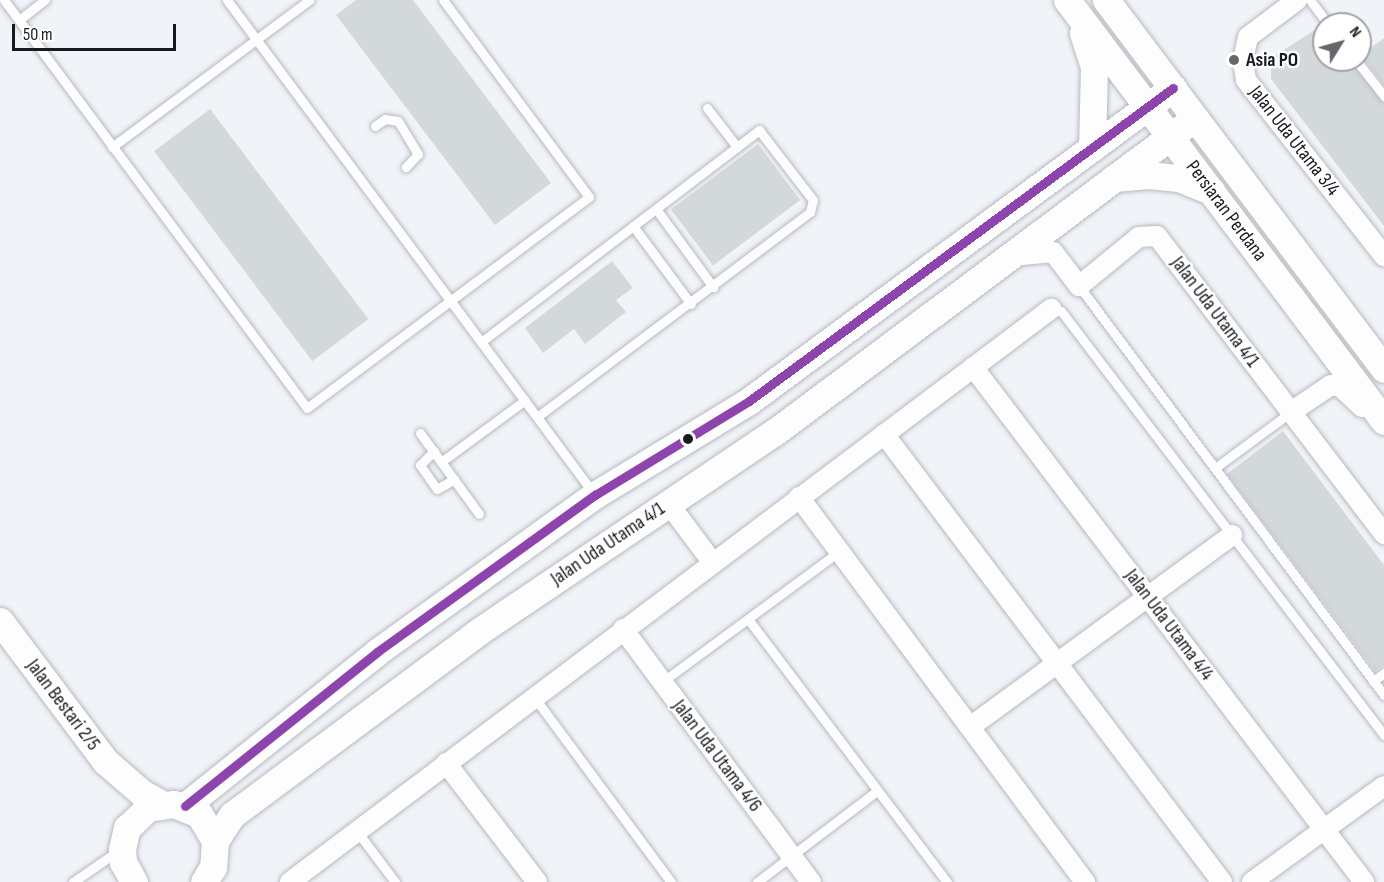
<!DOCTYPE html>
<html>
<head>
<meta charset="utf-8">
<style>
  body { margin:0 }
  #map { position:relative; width:1384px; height:882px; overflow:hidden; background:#f0f4f9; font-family:"Sofia Sans Condensed",sans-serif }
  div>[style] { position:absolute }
  .building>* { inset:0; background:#d3d8db; transform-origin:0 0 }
  .roads { filter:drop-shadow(0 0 2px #b7babe) drop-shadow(0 0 2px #b7babe) }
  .lane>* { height:9px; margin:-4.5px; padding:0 4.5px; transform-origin:4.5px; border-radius:4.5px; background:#fdfdfe }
  .street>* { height:20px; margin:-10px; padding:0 10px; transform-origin:10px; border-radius:10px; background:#fdfdfe }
  .secondary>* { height:27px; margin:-13.5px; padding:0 13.5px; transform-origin:13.5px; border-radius:13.5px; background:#fdfdfe }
  .bus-1>* { height:9px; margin:-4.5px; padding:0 4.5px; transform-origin:4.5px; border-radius:4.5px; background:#8e44ad }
  .dots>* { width:16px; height:16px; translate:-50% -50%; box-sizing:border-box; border:3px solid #fff; border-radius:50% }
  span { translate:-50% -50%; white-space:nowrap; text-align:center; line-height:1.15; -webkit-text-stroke:5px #fff; paint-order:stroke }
  .poi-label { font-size:20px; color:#171a1e; font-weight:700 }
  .left { translate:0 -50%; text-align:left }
  .street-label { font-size:20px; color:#171a1e }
  .north { position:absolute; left:1312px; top:12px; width:60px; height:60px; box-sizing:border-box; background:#fff; border:2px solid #a2a3a5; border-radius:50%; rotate:53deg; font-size:16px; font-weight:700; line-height:24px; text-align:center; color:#171a1e }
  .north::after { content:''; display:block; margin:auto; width:21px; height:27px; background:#63666b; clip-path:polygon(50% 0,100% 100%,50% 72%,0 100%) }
  .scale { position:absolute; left:12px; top:24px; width:164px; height:27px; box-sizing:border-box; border:3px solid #171a1e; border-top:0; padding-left:8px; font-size:18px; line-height:21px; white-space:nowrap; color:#171a1e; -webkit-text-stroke:4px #fff; paint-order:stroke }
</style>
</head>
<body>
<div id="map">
  <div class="building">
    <div style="clip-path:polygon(356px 0,413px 0,551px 183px,495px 225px,336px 15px)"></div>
    <div style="clip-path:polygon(1321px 26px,1324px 60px,1349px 60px,1384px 103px,1384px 226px,1271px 79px,1271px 58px)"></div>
    <div style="clip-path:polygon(1384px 38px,1384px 85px,1361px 55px)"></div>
    <div style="left:210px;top:109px;width:263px;height:70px;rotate:53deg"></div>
    <div style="left:758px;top:144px;width:70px;height:109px;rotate:53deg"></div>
    <div style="clip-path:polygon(612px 261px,633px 288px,616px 300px,626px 312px,585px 344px,574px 329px,543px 353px,525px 328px)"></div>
    <div style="clip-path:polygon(1283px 431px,1384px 565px,1384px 666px,1375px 671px,1227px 474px)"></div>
  </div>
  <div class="roads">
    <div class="lane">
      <div style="left:4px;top:0;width:508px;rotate:53.4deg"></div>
      <div style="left:307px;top:408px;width:352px;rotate:-36.8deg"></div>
      <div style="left:589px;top:197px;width:245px;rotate:-126.5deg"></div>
      <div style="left:227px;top:0;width:615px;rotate:53.39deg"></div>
      <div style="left:1310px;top:0;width:30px;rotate:53deg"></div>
      <div style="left:19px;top:20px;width:33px;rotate:-38deg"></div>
      <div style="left:1356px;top:60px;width:46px;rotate:52.1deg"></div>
      <div style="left:707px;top:108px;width:49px;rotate:52.4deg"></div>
      <div style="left:375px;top:126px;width:12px;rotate:-35deg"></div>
      <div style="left:385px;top:119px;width:13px;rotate:9deg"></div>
      <div style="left:398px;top:121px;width:39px;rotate:59deg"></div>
      <div style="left:418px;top:154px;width:18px;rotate:133deg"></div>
      <div style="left:112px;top:147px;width:246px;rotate:-36.7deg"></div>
      <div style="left:656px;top:209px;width:97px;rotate:53.8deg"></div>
      <div style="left:633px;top:226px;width:97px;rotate:53.4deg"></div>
      <div style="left:1079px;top:286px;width:510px;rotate:53.29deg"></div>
      <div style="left:1051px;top:309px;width:10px;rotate:11deg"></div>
      <div style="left:1061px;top:311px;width:533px;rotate:52.7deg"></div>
      <div style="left:481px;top:342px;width:350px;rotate:-37.3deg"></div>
      <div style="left:759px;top:130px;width:88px;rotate:52.4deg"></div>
      <div style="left:813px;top:200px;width:12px;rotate:104deg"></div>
      <div style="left:810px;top:212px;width:341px;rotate:143.1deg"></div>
      <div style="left:420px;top:433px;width:100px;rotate:53.9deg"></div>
      <div style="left:434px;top:451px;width:20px;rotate:135deg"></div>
      <div style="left:420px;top:465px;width:29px;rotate:55deg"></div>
      <div style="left:437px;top:489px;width:20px;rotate:-30deg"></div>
      <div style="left:441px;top:462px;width:104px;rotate:-36.4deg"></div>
      <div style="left:1215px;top:468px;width:94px;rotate:-36.4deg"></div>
      <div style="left:748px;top:619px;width:330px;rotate:52.9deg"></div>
      <div style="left:1373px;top:681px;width:14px;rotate:-36deg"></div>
      <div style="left:662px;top:682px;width:221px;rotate:-36.4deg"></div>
      <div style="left:534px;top:697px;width:230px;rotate:53.5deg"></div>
      <div style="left:356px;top:830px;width:65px;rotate:53.1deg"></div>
      <div style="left:73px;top:882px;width:55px;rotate:-34.6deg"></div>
      <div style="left:757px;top:882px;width:151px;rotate:-37.2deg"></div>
    </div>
    <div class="street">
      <div style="left:1297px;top:0;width:61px;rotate:142.9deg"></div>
      <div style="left:1248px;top:37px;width:25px;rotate:102deg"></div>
      <div style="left:1243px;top:61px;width:19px;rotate:81deg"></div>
      <div style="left:1246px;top:80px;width:224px;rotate:51.9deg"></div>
      <div style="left:1012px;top:256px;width:41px;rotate:-5.6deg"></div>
      <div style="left:1053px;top:252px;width:43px;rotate:52.6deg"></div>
      <div style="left:1079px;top:286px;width:77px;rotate:-39.2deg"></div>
      <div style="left:1139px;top:237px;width:18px;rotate:-3deg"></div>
      <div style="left:1157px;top:236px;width:375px;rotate:52.7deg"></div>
      <div style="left:973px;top:367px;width:647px;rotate:52.79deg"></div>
      <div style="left:1291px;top:412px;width:48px;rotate:-34deg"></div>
      <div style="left:1331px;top:385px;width:10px;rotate:11deg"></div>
      <div style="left:1341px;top:387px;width:29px;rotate:44deg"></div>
      <div style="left:884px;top:434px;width:561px;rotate:52.97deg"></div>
      <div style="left:799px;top:497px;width:480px;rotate:53.4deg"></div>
      <div style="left:668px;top:503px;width:75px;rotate:53.1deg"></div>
      <div style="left:623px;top:629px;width:315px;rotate:53.4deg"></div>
      <div style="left:970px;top:727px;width:325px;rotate:-36.2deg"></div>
      <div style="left:446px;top:763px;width:150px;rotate:52.6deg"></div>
      <div style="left:290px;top:882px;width:953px;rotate:-36.98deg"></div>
      <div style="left:1252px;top:882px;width:163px;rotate:-36deg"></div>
    </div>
    <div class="secondary">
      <div style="left:1067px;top:0;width:527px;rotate:53.02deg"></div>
      <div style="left:1106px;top:0;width:462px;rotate:53deg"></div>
      <div style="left:1083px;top:33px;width:36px;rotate:72deg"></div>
      <div style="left:1094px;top:67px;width:81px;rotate:91.4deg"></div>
      <div style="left:1114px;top:178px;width:35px;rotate:-5deg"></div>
      <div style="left:1149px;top:175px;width:30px;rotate:6deg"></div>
      <div style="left:1179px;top:178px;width:35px;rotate:22deg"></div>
      <div style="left:0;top:621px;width:175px;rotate:53.1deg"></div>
      <div style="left:105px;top:761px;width:49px;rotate:40.9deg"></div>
      <div style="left:142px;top:793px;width:23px;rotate:29deg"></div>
      <div style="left:185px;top:806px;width:246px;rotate:-38.7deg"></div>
      <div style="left:377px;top:652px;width:269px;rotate:-35.8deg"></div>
      <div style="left:595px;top:495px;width:180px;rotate:-31.4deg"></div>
      <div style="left:749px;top:401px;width:527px;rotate:-36.44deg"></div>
      <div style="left:215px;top:841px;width:31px;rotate:-57deg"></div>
      <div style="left:232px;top:815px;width:307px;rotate:-36.6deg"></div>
      <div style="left:478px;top:632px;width:358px;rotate:-34deg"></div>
      <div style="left:775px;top:432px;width:524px;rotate:-36.78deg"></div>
      <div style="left:134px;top:882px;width:23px;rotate:-119deg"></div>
      <div style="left:123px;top:862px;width:13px;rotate:-94deg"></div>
      <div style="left:122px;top:849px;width:22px;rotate:-77deg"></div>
      <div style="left:127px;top:828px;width:29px;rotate:-44deg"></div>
      <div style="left:148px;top:808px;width:26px;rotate:-9deg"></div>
      <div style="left:174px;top:804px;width:27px;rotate:22deg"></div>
      <div style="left:199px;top:814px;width:31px;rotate:59deg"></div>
      <div style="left:215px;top:841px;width:26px;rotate:94deg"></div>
      <div style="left:213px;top:867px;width:17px;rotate:121deg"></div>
    </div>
  </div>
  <div class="bus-1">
    <div style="left:185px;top:806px;width:246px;rotate:-38.7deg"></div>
    <div style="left:377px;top:652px;width:269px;rotate:-35.8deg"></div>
    <div style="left:595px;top:495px;width:180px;rotate:-31.4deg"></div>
    <div style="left:749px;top:401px;width:527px;rotate:-36.44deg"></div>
  </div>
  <div class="dots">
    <div style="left:1234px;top:60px;background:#63666b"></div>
    <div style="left:688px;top:439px;background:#171a1e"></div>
  </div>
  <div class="poi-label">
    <span class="left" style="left:1246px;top:60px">Asia PO</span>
  </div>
  <div class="street-label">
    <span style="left:1294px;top:141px;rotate:52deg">Jalan Uda Utama 3/4</span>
    <span style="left:1226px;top:211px;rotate:53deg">Persiaran Perdana</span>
    <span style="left:1215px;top:312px;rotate:53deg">Jalan Uda Utama 4/1</span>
    <span style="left:608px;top:544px;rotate:-34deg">Jalan Uda Utama 4/1</span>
    <span style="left:1169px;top:625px;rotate:53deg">Jalan Uda Utama 4/4</span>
    <span style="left:63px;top:705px;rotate:53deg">Jalan Bestari 2/5</span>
    <span style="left:717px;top:756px;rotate:53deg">Jalan Uda Utama 4/6</span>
  </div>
  <div class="north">N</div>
  <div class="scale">50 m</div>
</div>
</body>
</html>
